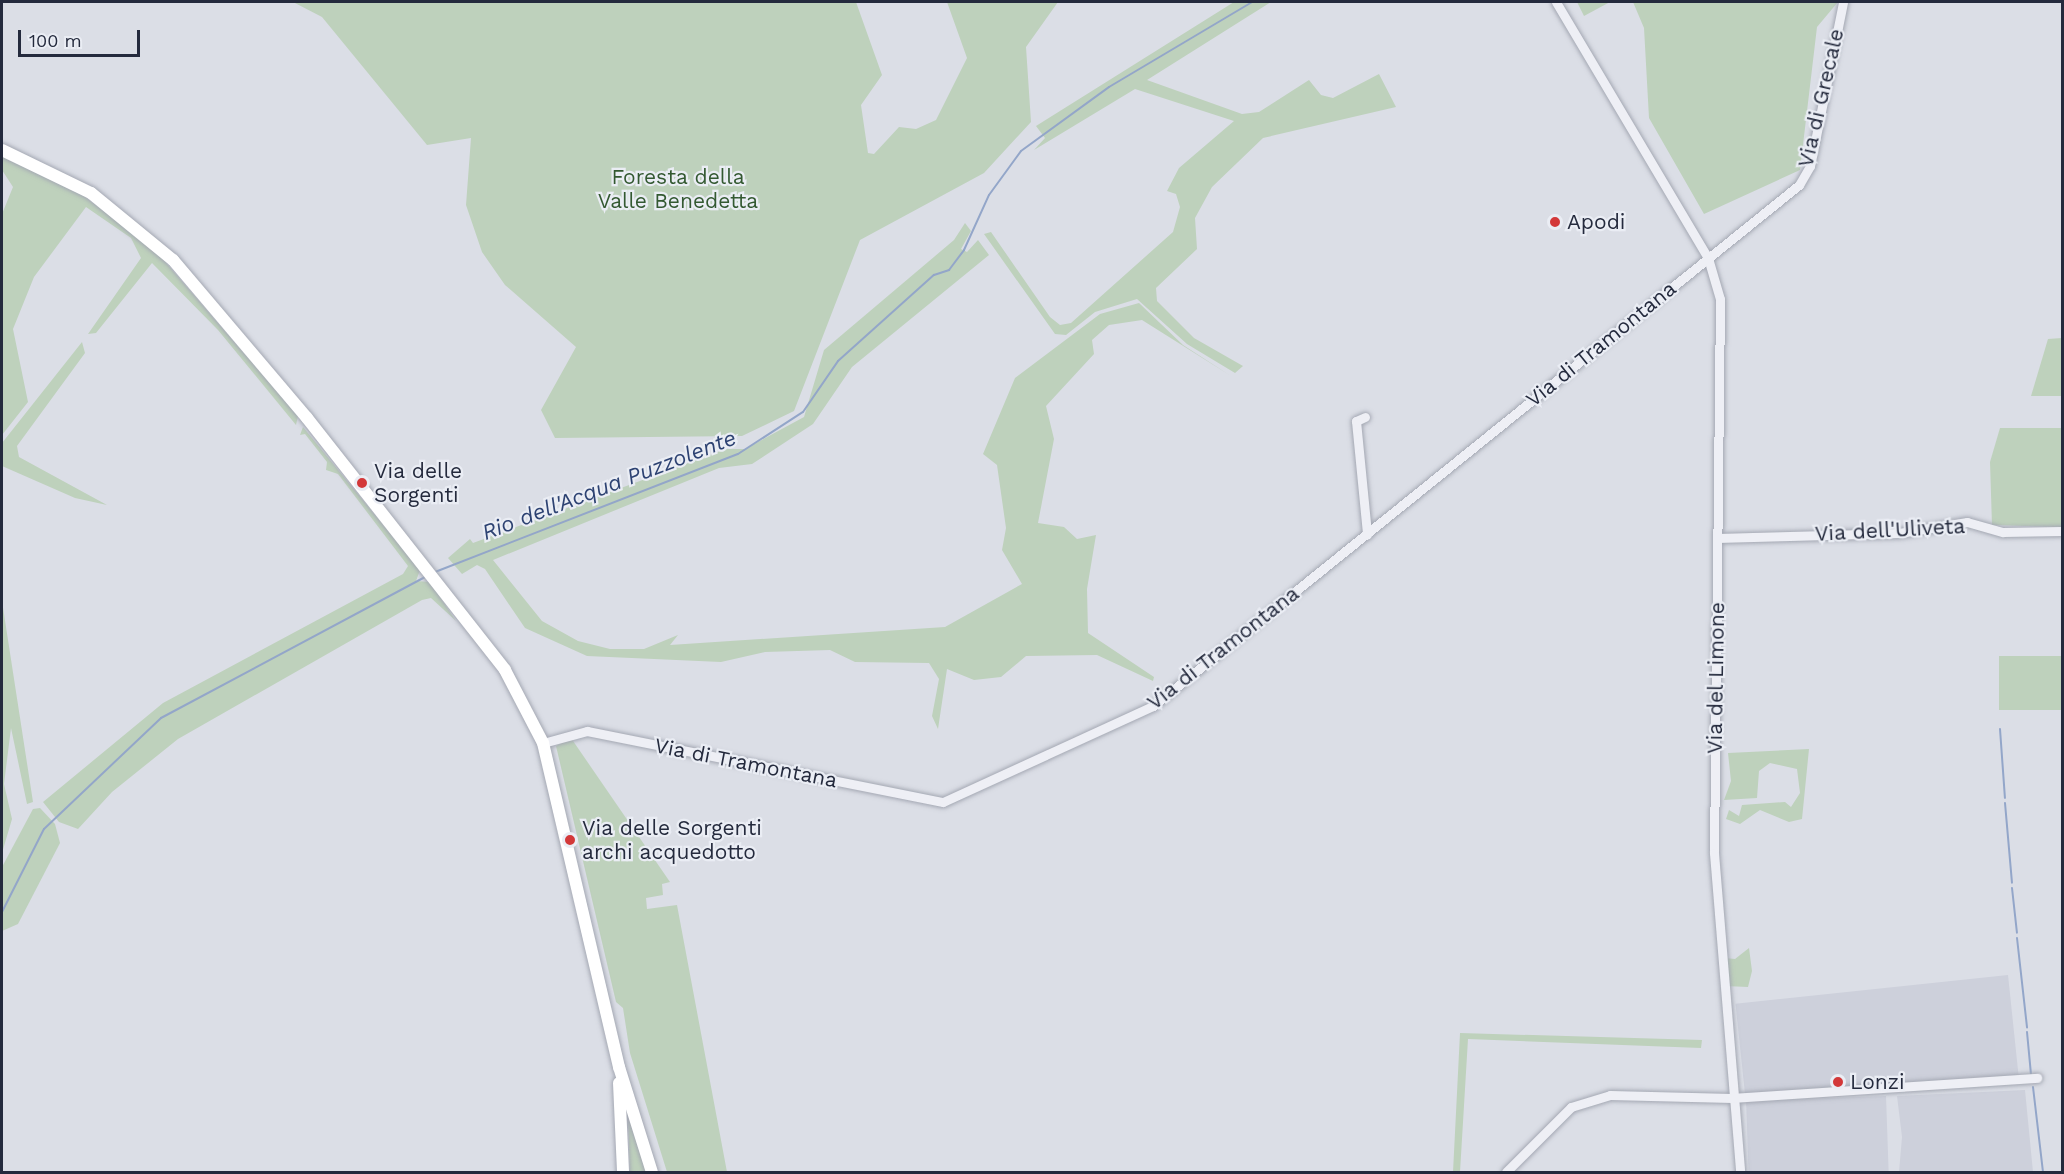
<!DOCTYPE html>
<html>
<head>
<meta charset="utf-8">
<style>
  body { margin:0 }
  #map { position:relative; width:2064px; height:1174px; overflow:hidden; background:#dbdee6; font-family:"Work Sans",sans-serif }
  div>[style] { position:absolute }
  .built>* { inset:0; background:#cdd0db; transform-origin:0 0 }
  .green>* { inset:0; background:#bed1bc; transform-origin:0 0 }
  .stream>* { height:2px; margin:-1px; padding:0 1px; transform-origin:1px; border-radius:1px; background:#93a6c9 }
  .roads { filter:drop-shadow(0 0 2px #a4a8b3) drop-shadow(0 0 2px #a4a8b3) }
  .minor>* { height:9px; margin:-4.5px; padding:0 4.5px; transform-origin:4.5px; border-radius:4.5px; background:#eeeff5 }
  .secondary>* { height:12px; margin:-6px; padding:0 6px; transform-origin:6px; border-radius:6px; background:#fff }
  .dots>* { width:16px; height:16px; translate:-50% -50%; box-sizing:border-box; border:3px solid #eaedf4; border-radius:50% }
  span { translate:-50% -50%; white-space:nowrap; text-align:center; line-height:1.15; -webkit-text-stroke:4.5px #eaedf4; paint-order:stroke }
  .street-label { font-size:21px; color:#242a3d }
  .park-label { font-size:21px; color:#335931 }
  .poi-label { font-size:21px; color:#242a3d }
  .left { translate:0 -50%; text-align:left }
  .water-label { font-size:22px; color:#2d4272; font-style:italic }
  .frame { position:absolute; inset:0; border:3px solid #242a3d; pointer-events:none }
  .scale { position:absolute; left:18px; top:30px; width:122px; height:27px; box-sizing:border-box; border:3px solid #242a3d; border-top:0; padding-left:8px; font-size:18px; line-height:21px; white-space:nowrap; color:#242a3d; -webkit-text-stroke:4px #eaedf4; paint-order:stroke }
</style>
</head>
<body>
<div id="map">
  <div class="built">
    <div style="left:2008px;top:975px;width:103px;height:274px;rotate:84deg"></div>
    <div style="clip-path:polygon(2025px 1090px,2033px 1172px,1899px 1172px,1902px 1137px,1897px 1096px)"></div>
    <div style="left:1886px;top:1096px;width:76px;height:140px;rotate:88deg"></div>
  </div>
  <div class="green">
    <div style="clip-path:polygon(293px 2px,856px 2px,882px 75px,861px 105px,868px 153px,874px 154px,899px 127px,916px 129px,936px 120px,967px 58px,947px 2px,1058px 2px,1026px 47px,1031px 122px,984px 173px,860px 240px,794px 411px,742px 436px,555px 438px,541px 410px,576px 347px,505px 285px,482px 252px,466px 205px,471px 138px,427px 145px,322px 17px)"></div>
    <div style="clip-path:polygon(1234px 2px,1271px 2px,1147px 80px,1242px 114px,1259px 112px,1309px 80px,1321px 95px,1333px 98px,1379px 74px,1396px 107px,1263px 138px,1212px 187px,1195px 218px,1197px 249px,1156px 288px,1157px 301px,1194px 338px,1243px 366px,1235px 373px,1187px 344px,1137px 299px,1095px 312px,1066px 335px,1055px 334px,984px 234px,991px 232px,1050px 317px,1060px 325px,1071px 323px,1173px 232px,1180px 207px,1176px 194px,1167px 191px,1179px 168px,1234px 121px,1135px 89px,1034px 150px,1045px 138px,1036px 126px)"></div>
    <div style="clip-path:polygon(1577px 2px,1610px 2px,1584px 16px)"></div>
    <div style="clip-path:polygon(1633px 2px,1838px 2px,1817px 27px,1800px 170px,1704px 214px,1649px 118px,1644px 28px)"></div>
    <div style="clip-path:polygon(2px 155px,77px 191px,155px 250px,298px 416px,296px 425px,218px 330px,152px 263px,96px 333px,88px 334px,141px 258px,131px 238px,86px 207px,34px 277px,13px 329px,28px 402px,2px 435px,2px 214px,13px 187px,2px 170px)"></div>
    <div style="clip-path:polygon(965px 223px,971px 231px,961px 249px,967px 252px,978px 240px,989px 255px,852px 367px,813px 424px,752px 464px,719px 468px,493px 560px,542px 621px,578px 641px,610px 649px,644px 649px,678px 635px,670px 645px,945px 627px,1022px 584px,1002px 550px,1006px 528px,997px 465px,983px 454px,1015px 378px,1100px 314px,1139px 303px,1183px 345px,1231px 376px,1142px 320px,1109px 325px,1092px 340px,1094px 354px,1046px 406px,1054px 439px,1038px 523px,1064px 527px,1077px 539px,1096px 535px,1087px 589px,1088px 633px,1154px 677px,1153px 681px,1097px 655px,1026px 656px,1001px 677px,974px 680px,947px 669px,938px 729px,932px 716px,939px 679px,929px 663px,855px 662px,830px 650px,765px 652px,721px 662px,587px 656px,525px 628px,485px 569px,477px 565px,462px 574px,448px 558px,470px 539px,473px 543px,726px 449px,745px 449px,804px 417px,824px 350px,954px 240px)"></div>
    <div style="clip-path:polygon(2062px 338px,2062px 396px,2031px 396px,2048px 339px)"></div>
    <div style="clip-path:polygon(82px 342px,85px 353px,17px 446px,19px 457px,107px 505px,75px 498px,2px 466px,2px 443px)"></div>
    <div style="clip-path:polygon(303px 427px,420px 570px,416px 581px,430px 582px,456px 621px,431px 598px,422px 600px,178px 739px,112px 792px,78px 829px,59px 822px,43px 802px,163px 703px,403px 574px,408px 566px,338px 474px,326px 470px,327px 462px,305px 434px,300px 435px)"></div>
    <div style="clip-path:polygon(2000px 428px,2062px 428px,2062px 527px,1992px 525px,1990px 462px)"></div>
    <div style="clip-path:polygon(2px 601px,33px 802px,27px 804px,11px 728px,4px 784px,12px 819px,2px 853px)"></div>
    <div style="left:2062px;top:656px;width:54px;height:63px;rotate:90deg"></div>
    <div style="clip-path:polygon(571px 738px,670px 882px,662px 884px,663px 895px,646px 898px,647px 909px,677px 905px,727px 1172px,667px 1172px,630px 1053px,623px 1008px,616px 1002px,556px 746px)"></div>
    <div style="clip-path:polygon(1809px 749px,1802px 819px,1789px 822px,1760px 810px,1740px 824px,1726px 819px,1729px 810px,1739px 816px,1742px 805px,1785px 802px,1791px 807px,1800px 793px,1797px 769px,1770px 763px,1759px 771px,1757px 798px,1724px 800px,1731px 781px,1728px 753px)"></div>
    <div style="clip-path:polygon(40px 808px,55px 824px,60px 843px,18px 924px,2px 931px,2px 867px,33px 809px)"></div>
    <div style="clip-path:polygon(1749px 948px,1752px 971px,1748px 987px,1725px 986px,1725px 958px,1735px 959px)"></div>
    <div style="clip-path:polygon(1460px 1033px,1702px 1040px,1701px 1048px,1468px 1039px,1460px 1172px,1453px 1172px)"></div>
    <div style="clip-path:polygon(628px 1116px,646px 1172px,630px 1172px)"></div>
  </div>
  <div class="stream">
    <div style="left:435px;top:572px;width:325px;rotate:-21.3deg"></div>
    <div style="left:738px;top:454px;width:77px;rotate:-32.9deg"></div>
    <div style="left:803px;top:412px;width:62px;rotate:-55.5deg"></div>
    <div style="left:838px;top:361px;width:129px;rotate:-41.9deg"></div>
    <div style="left:934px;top:275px;width:16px;rotate:-18deg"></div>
    <div style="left:949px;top:270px;width:25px;rotate:-53deg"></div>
    <div style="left:964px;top:250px;width:60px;rotate:-65.6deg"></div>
    <div style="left:989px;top:195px;width:54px;rotate:-54deg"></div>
    <div style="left:1021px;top:151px;width:109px;rotate:-36deg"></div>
    <div style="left:1109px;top:87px;width:166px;rotate:-30.7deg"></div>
    <div style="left:2000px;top:729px;width:69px;rotate:85.9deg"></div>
    <div style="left:2005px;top:803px;width:80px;rotate:85deg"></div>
    <div style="left:2012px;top:888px;width:45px;rotate:83.7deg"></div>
    <div style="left:2px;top:912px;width:93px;rotate:-63.2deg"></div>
    <div style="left:44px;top:829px;width:161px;rotate:-43.5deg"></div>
    <div style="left:161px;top:718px;width:302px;rotate:-28.1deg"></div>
    <div style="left:2017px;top:938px;width:90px;rotate:83.6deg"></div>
    <div style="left:2027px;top:1032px;width:42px;rotate:84.6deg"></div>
    <div style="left:2033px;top:1087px;width:86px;rotate:83.3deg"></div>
  </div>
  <div class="roads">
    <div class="minor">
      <div style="left:1556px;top:2px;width:298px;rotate:59.3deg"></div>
      <div style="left:1708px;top:258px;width:43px;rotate:73.7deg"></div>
      <div style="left:1720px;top:299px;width:554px;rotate:90.62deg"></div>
      <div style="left:1714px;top:853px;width:320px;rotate:85.3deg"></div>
      <div style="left:1365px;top:417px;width:10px;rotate:156deg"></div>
      <div style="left:1356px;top:421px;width:114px;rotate:84.4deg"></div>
      <div style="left:1717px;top:538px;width:182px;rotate:-1.6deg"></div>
      <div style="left:1899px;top:533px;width:69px;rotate:-9.2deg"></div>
      <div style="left:1967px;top:522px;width:37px;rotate:16deg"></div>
      <div style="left:2003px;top:532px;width:59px;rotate:-1deg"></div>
      <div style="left:543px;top:743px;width:46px;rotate:-15.3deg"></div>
      <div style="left:587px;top:731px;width:363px;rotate:11.3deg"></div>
      <div style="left:943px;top:802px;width:231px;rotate:-24.6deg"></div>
      <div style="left:1153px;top:706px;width:830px;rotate:-38.89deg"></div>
      <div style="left:1799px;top:185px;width:22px;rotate:-60deg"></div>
      <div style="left:1810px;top:166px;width:167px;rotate:-78.6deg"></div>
      <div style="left:1506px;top:1172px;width:92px;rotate:-45deg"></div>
      <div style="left:1571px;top:1107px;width:41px;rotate:-17.1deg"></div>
      <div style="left:1610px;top:1095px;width:122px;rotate:1.4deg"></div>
      <div style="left:1732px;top:1098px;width:306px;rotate:-3.8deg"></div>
    </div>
    <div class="secondary">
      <div style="left:2px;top:150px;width:99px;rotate:25.8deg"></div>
      <div style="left:91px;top:193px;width:106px;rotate:39.3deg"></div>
      <div style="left:173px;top:260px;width:207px;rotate:49.7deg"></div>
      <div style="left:307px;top:418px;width:320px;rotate:51.8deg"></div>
      <div style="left:505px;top:670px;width:82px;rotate:62.5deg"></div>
      <div style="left:543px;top:743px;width:333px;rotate:76.8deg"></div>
      <div style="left:619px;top:1067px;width:110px;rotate:72.6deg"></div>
      <div style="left:619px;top:1083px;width:89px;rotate:87.4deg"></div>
    </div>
  </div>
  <div class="dots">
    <div style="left:1555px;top:222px;background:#d33839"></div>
    <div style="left:362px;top:483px;background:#d33839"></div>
    <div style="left:570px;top:840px;background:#d33839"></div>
    <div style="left:1838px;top:1082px;background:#d33839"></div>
  </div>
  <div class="street-label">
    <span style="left:1821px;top:98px;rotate:-77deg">Via di Grecale</span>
    <span style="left:1601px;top:344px;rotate:-39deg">Via di Tramontana</span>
    <span style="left:1890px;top:530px;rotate:-3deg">Via dell'Uliveta</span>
    <span style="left:1223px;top:648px;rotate:-38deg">Via di Tramontana</span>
    <span style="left:1716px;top:678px;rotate:-89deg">Via del Limone</span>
    <span style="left:746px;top:763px;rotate:11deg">Via di Tramontana</span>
  </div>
  <div class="park-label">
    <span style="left:678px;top:189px">Foresta della<br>Valle Benedetta</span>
  </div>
  <div class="poi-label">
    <span class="left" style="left:1567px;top:222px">Apodi</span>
    <span class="left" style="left:374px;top:483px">Via delle<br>Sorgenti</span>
    <span class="left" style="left:582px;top:840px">Via delle Sorgenti<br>archi acquedotto</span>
    <span class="left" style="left:1850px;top:1082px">Lonzi</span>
  </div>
  <div class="water-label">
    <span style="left:609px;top:485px;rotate:-21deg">Rio dell'Acqua Puzzolente</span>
  </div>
  <div class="frame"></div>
  <div class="scale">100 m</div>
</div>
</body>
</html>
